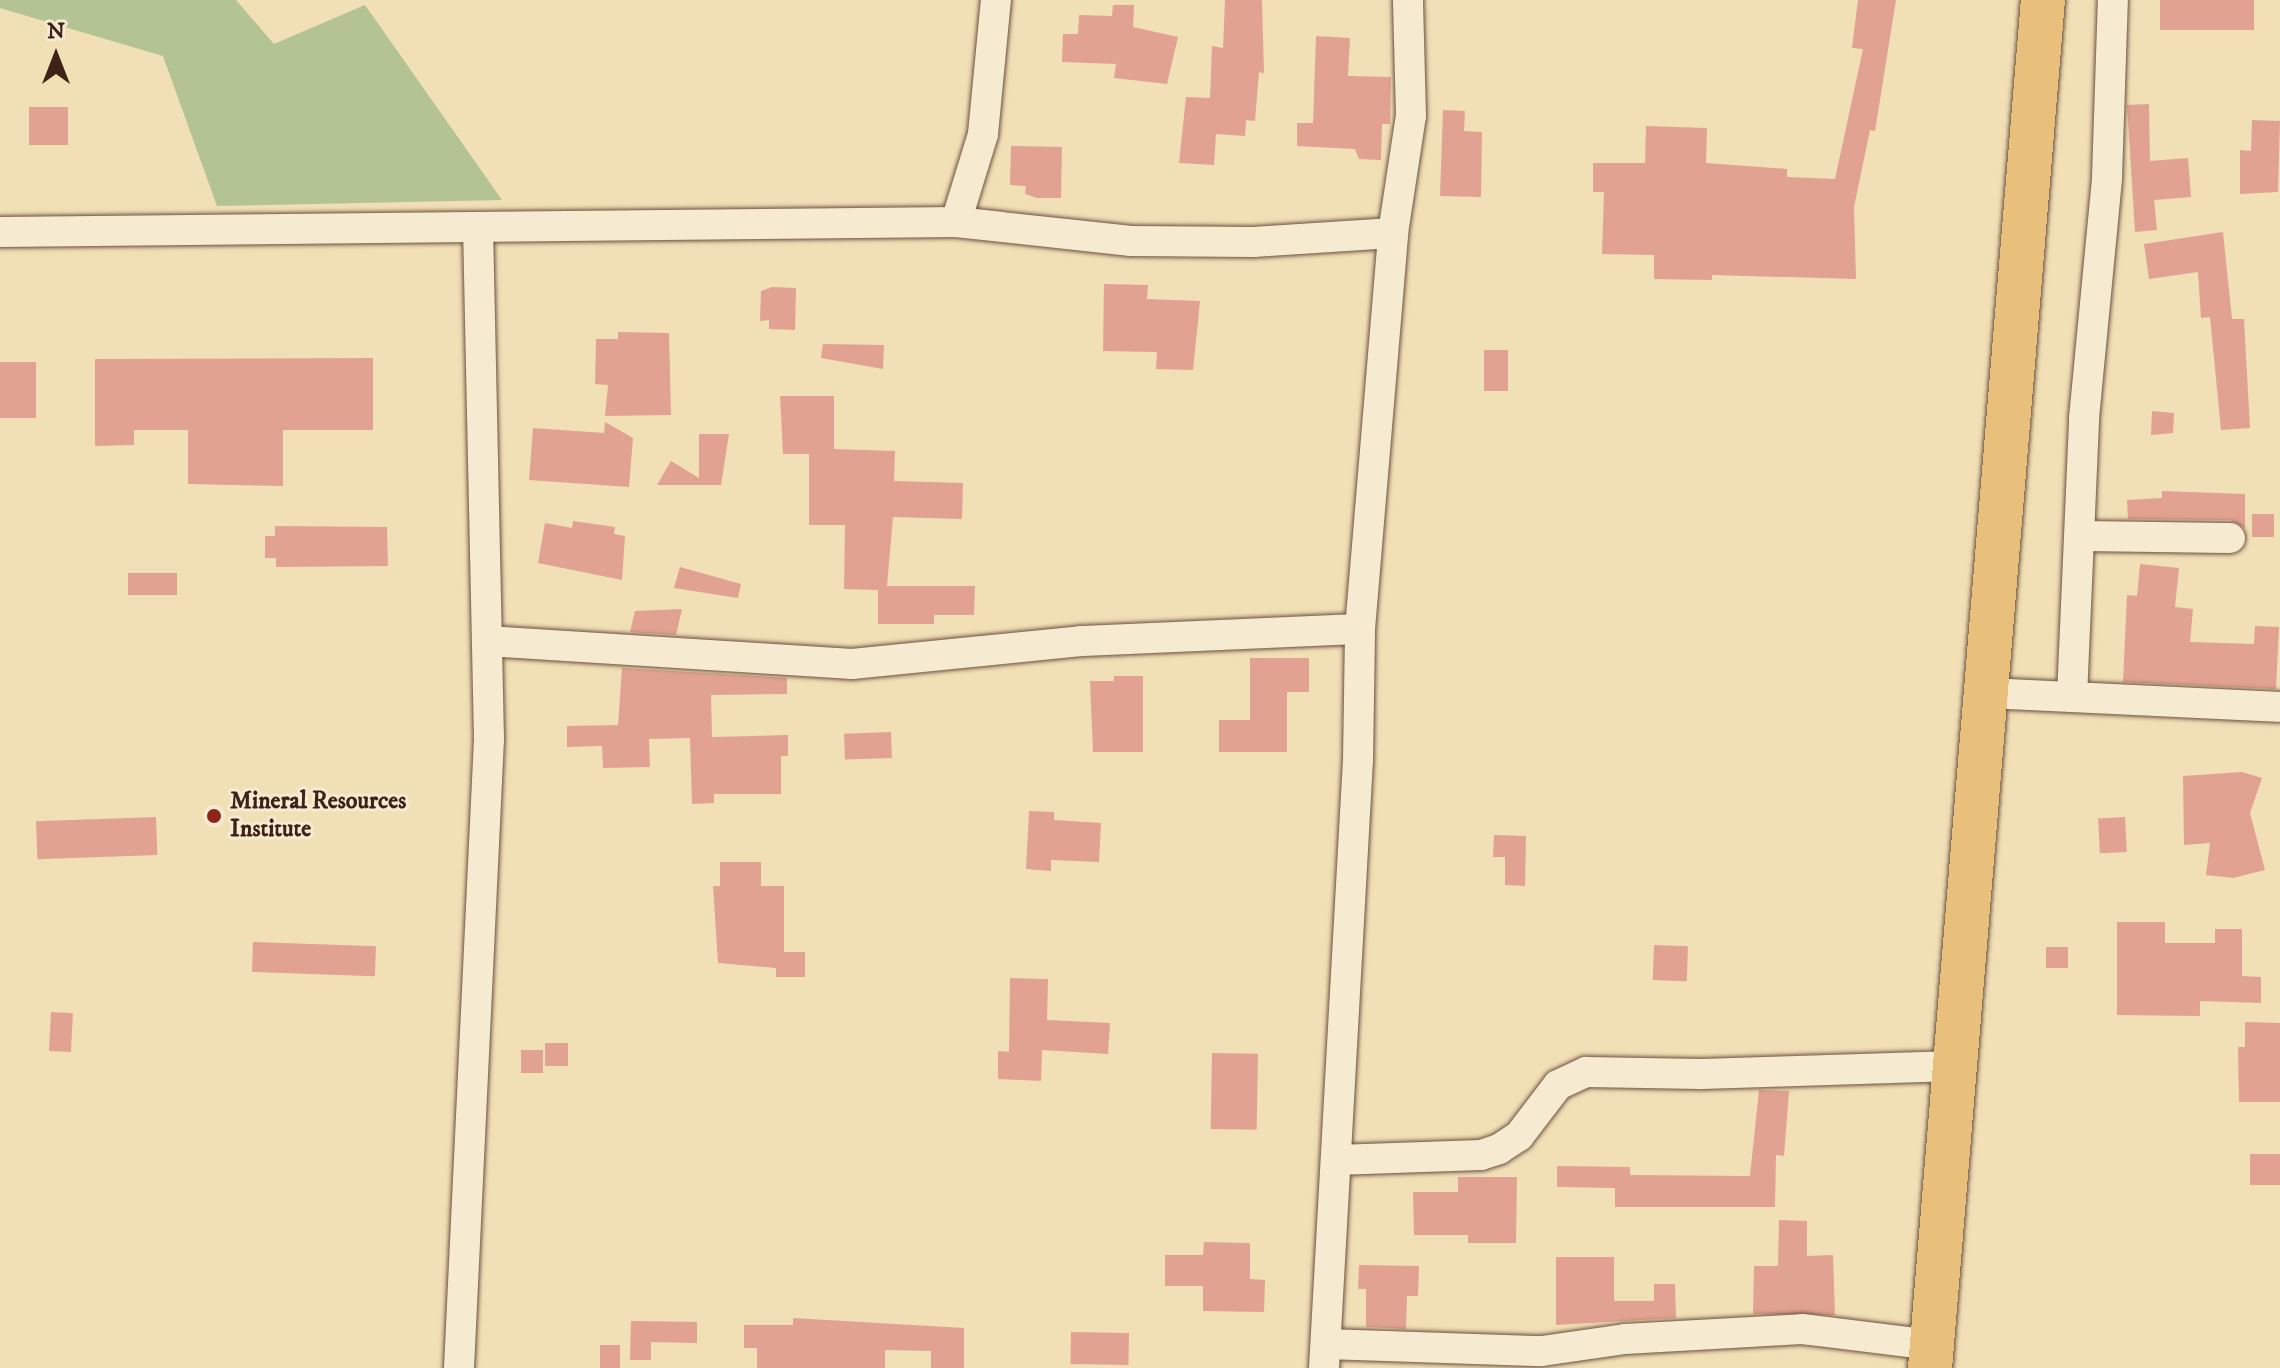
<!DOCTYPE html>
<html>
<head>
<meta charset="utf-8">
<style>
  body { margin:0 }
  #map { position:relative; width:2280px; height:1368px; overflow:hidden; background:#f1dfb6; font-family:"IM FELL DW Pica",serif }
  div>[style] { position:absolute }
  .green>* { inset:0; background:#b3c393 }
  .building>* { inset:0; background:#e2a291; transform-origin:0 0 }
  .roads { filter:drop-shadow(0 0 2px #6c513f) drop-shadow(0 0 2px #6c513f) }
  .street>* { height:30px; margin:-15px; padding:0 15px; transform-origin:15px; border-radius:15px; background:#f6ead0 }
  .highway>* { height:44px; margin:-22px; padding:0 22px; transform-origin:22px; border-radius:22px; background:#e8c07b }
  .dots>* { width:22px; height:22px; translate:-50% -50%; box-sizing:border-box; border:4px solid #f6ead0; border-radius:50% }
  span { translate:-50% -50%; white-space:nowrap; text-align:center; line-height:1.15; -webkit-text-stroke:6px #f6ead0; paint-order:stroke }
  .poi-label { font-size:24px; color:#3f2217; font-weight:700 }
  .left { translate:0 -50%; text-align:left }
  .north { position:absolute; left:16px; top:16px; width:80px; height:80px; -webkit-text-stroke:6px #f6ead0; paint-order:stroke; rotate:0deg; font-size:22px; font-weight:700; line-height:32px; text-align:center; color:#3f2217 }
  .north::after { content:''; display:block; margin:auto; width:28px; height:36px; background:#3f2217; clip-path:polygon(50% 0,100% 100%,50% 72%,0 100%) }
</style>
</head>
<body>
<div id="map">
  <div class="green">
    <div style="clip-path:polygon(0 0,236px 0,274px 44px,365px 5px,502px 200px,217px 206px,163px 56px,0 8px)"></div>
  </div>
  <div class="building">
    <div style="clip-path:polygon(1225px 0,1262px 0,1264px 73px,1259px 72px,1255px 121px,1246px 120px,1245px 136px,1216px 134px,1214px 165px,1179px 163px,1186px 97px,1210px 98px,1212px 46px,1223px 48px)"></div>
    <div style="clip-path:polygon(1858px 0,1896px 0,1875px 131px,1870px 130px,1854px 207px,1856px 279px,1712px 275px,1712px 280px,1654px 279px,1654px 255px,1602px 254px,1604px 192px,1593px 192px,1593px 163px,1645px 163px,1646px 126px,1707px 128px,1706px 163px,1787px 169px,1787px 177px,1835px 179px,1863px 49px,1852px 48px)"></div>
    <div style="left:2160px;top:0;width:94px;height:30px"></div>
    <div style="clip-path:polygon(1113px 5px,1134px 5px,1133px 27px,1178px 37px,1167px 84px,1114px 78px,1116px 64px,1062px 62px,1063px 34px,1078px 34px,1079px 15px,1112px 16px)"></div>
    <div style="clip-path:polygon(1316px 36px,1350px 38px,1348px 76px,1391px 77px,1390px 124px,1382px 124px,1381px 160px,1359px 159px,1355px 149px,1297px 146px,1297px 123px,1313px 123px)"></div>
    <div style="clip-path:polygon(2149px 104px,2150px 161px,2188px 158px,2191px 197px,2154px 200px,2157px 230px,2135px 232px,2127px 105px)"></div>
    <div style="left:29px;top:107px;width:39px;height:38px"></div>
    <div style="clip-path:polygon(1443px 110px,1465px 111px,1464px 131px,1482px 132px,1481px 197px,1440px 196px)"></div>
    <div style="clip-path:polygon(2252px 120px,2280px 121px,2278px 192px,2240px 194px,2240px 150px,2251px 151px)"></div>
    <div style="clip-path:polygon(1011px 146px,1062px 147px,1061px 198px,1037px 198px,1025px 194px,1026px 186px,1010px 185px)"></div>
    <div style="clip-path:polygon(2223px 232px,2232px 319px,2244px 319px,2250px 428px,2221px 430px,2210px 317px,2201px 318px,2198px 272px,2149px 279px,2144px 244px)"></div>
    <div style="clip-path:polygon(1104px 284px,1148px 285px,1147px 299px,1200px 301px,1193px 370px,1156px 369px,1157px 352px,1103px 351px)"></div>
    <div style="clip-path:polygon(772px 287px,796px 288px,795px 330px,769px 329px,769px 320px,760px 321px,761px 291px)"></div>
    <div style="clip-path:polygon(618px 332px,669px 333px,671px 415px,605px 416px,608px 385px,595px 384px,596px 339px,618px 339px)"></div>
    <div style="clip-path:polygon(823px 344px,884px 345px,883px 369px,821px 358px)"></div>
    <div style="left:1484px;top:350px;width:24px;height:41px"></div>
    <div style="clip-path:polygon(373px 358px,373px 430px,283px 430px,283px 486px,188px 484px,188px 430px,134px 430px,134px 445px,95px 446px,95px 359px)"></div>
    <div style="left:0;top:362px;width:36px;height:56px"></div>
    <div style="clip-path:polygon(780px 396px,834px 396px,834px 449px,895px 451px,894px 481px,963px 483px,962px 519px,893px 517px,887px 586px,975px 586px,974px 615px,934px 615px,934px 624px,878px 624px,878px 590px,844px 589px,845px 525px,809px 525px,809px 454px,783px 454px)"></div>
    <div style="clip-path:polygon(2152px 411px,2174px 413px,2173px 433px,2151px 435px)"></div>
    <div style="clip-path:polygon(605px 422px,633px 438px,629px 487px,529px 480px,533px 428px,604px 433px)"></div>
    <div style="clip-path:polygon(699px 434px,729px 434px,721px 485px,657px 485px,671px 461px,699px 478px)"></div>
    <div style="clip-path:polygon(2162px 491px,2245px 494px,2245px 528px,2230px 520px,2128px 519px,2127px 500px,2162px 498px)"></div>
    <div style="left:2252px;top:514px;width:22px;height:23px"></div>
    <div style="clip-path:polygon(573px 521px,615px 527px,614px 534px,625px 536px,622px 580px,538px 563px,545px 523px,572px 528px)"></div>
    <div style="clip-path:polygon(275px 526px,387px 527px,388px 566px,276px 567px,276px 558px,265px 558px,265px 536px,275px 536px)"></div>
    <div style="clip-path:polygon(2140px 564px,2179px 568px,2175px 607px,2193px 609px,2190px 642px,2254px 644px,2255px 626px,2279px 627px,2276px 689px,2123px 682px,2127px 595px,2137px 596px)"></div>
    <div style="clip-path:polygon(680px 567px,741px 584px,738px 598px,674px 588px)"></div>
    <div style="left:128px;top:573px;width:49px;height:22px"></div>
    <div style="clip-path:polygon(682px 609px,676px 635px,630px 632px,635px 611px)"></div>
    <div style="clip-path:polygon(1250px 658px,1309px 658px,1309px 692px,1287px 692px,1287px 752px,1219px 752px,1219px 720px,1250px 720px)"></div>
    <div style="clip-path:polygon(622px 668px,787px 678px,787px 694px,711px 695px,712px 737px,788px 735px,788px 756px,781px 756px,781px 794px,714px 794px,714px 803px,692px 804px,690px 738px,649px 739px,650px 767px,603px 768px,602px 746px,567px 747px,567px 726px,618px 725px)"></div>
    <div style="clip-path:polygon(1114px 676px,1143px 676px,1143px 752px,1093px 752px,1090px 681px,1114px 681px)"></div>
    <div style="left:891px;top:732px;width:26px;height:47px;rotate:88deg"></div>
    <div style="clip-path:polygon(2242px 772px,2262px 778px,2250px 813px,2265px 870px,2233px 878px,2206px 875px,2210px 843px,2184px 845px,2183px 776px)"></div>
    <div style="clip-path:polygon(1029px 811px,1054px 812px,1054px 820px,1101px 823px,1099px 862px,1051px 860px,1051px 871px,1026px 869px)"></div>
    <div style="left:156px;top:817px;width:38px;height:120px;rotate:88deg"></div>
    <div style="left:2125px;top:817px;width:35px;height:27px;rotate:87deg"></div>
    <div style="clip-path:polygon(1494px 835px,1526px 836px,1525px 886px,1505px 885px,1505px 857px,1493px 857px)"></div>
    <div style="clip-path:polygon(720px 862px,761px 862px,761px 886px,784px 886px,784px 952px,805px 952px,805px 977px,776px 977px,776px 968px,718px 963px,713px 886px,720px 886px)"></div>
    <div style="clip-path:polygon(2117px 922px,2165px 922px,2165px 943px,2215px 943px,2215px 929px,2242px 929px,2242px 976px,2261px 977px,2261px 1003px,2200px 1001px,2200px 1016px,2117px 1015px)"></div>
    <div style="left:253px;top:942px;width:123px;height:30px;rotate:2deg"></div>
    <div style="left:1654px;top:945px;width:34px;height:35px;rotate:2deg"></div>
    <div style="left:2046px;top:947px;width:22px;height:21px"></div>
    <div style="clip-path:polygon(1010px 978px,1048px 979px,1047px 1020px,1110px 1023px,1108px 1054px,1042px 1050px,1041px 1081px,998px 1079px,998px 1051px,1009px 1052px)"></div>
    <div style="left:51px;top:1012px;width:22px;height:39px;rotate:3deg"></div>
    <div style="clip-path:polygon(2245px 1022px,2280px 1023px,2280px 1102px,2239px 1102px,2238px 1047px,2245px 1047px)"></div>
    <div style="left:545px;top:1043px;width:23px;height:23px"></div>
    <div style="left:521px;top:1050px;width:22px;height:23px"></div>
    <div style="left:1212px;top:1053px;width:46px;height:76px;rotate:1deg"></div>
    <div style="clip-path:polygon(1759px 1090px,1789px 1091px,1784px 1156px,1776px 1155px,1775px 1207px,1615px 1207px,1615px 1188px,1557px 1187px,1557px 1166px,1630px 1167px,1630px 1175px,1750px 1176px)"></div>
    <div style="left:2250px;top:1154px;width:30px;height:31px"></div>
    <div style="clip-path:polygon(1458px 1177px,1517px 1177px,1516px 1243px,1468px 1243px,1468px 1235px,1414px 1235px,1413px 1192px,1458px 1192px)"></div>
    <div style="clip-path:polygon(1779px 1220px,1807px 1221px,1807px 1256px,1833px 1255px,1835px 1315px,1753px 1314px,1754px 1266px,1778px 1266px)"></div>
    <div style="clip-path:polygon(1204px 1242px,1250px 1243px,1250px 1279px,1265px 1280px,1264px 1312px,1203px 1311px,1203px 1286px,1165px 1286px,1165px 1255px,1203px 1255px)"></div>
    <div style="clip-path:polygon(1556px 1257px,1614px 1257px,1614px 1301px,1654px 1301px,1654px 1284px,1675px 1284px,1676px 1318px,1556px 1325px)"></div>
    <div style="clip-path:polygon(1359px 1265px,1419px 1266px,1418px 1296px,1407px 1296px,1406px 1329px,1366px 1327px,1366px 1289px,1358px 1289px)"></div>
    <div style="clip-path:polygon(793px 1318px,964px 1328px,964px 1368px,931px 1368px,931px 1351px,885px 1350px,885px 1368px,757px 1368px,757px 1348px,744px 1348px,744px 1325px,793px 1325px)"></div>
    <div style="clip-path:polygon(631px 1321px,697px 1322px,697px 1343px,651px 1342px,651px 1360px,630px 1360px)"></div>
    <div style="left:1071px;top:1332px;width:58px;height:32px;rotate:1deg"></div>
    <div style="left:600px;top:1345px;width:20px;height:23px"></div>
  </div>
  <div class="roads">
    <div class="street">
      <div style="left:956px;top:222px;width:92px;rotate:-72.9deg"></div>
      <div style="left:983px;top:134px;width:135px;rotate:-84.5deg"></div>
      <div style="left:0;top:232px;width:956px;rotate:-0.6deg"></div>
      <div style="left:956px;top:222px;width:176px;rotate:6.2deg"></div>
      <div style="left:1131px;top:241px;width:122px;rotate:0.5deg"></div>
      <div style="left:1253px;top:242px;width:140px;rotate:-3.7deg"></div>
      <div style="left:2080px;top:536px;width:150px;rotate:0.8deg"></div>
      <div style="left:487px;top:641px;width:366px;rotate:3.6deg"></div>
      <div style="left:852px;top:664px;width:230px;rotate:-5.7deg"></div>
      <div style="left:1081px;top:641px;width:279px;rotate:-2.5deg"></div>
      <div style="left:1986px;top:693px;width:294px;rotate:2.7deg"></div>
      <div style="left:2072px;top:697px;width:279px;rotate:-87.5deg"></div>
      <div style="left:2084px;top:418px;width:242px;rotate:-84.5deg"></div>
      <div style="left:2107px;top:177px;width:177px;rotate:-88.1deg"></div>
      <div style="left:1336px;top:1160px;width:145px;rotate:-2deg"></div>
      <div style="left:1481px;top:1155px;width:19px;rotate:-18deg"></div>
      <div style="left:1499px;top:1149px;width:24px;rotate:-33deg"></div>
      <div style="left:1519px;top:1136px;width:64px;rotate:-52.6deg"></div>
      <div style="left:1558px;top:1085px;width:31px;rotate:-25deg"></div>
      <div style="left:1586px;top:1072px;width:115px;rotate:1deg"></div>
      <div style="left:1701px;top:1074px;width:255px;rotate:-1.8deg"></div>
      <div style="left:1326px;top:1344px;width:216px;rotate:1.9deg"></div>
      <div style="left:1542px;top:1351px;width:84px;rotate:-8.2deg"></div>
      <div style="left:1625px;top:1339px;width:177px;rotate:-3.2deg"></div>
      <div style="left:1802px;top:1329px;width:132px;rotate:7deg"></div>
      <div style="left:459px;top:1368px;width:630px;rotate:-87.27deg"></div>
      <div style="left:489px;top:739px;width:511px;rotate:-91.23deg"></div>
      <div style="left:1324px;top:1368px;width:609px;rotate:-86.8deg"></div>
      <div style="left:1358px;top:760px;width:131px;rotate:-89.1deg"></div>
      <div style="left:1360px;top:629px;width:397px;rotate:-85.2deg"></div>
      <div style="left:1393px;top:233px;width:118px;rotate:-81.3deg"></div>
      <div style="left:1411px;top:116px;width:116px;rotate:-91.5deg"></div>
    </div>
    <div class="highway">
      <div style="left:1930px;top:1368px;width:1373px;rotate:-85.28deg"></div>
    </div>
  </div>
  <div class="dots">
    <div style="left:214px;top:816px;background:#8f2418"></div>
  </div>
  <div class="poi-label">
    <span class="left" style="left:230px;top:816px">Mineral Resources<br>Institute</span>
  </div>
  <div class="north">N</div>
</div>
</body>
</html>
